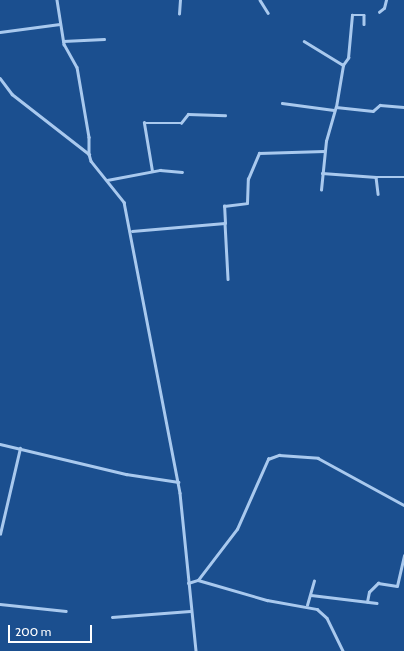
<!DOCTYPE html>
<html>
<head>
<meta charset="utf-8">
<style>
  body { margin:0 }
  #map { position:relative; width:404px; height:651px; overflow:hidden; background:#1b4f8f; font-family:Cabin,sans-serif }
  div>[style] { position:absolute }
  .minor>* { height:2.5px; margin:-1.25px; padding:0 1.25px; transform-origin:1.25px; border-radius:1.25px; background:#a9c9ee }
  span { translate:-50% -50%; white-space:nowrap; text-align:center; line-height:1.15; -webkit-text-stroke:4px #1b4f8f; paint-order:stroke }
  .scale { position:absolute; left:8px; top:625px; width:84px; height:18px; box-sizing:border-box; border:2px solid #fff; border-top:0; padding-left:5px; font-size:12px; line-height:14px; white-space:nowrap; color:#fff; -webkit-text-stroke:3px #1b4f8f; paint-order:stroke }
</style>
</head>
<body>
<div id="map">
  <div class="minor">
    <div style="left:57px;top:0;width:45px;rotate:81deg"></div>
    <div style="left:64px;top:44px;width:26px;rotate:61deg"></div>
    <div style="left:77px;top:67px;width:71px;rotate:80.3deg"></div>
    <div style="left:89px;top:137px;width:17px;rotate:90deg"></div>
    <div style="left:260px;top:0;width:15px;rotate:58deg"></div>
    <div style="left:379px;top:12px;width:6px;rotate:-39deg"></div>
    <div style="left:384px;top:8px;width:8px;rotate:-76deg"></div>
    <div style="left:179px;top:14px;width:14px;rotate:-86deg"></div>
    <div style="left:0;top:32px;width:60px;rotate:-7.7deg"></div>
    <div style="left:63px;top:41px;width:41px;rotate:-2.8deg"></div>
    <div style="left:304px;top:41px;width:46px;rotate:31.6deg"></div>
    <div style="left:0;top:78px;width:20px;rotate:53deg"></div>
    <div style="left:12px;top:94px;width:98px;rotate:37.9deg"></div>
    <div style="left:89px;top:154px;width:7px;rotate:74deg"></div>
    <div style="left:91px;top:161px;width:53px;rotate:51.2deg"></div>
    <div style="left:124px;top:202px;width:296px;rotate:79.1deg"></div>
    <div style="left:180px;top:493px;width:159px;rotate:84.2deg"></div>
    <div style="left:282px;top:103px;width:52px;rotate:7.7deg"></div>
    <div style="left:336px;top:107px;width:43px;rotate:-80.5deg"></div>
    <div style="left:343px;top:65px;width:9px;rotate:-54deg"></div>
    <div style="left:348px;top:58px;width:43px;rotate:-84.7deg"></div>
    <div style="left:352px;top:15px;width:12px"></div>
    <div style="left:364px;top:15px;width:9px;rotate:90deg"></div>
    <div style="left:152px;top:171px;width:49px;rotate:-99.5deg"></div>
    <div style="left:144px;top:123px;width:37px"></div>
    <div style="left:181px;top:123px;width:11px;rotate:-52deg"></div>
    <div style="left:188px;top:114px;width:37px;rotate:2deg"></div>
    <div style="left:322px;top:173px;width:54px;rotate:4.2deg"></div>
    <div style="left:376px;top:177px;width:17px;rotate:83deg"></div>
    <div style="left:377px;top:177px;width:27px"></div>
    <div style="left:107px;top:180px;width:54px;rotate:-10.7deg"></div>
    <div style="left:160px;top:170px;width:22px;rotate:5deg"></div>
    <div style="left:321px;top:190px;width:49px;rotate:-84.2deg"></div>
    <div style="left:326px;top:141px;width:35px;rotate:-74deg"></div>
    <div style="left:336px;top:107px;width:37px;rotate:6deg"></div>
    <div style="left:373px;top:111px;width:9px;rotate:-41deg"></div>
    <div style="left:380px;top:105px;width:24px;rotate:5deg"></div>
    <div style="left:225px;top:223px;width:56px;rotate:86.9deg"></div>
    <div style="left:132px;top:231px;width:93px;rotate:-4.9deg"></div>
    <div style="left:225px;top:223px;width:17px;rotate:-93deg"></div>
    <div style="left:224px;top:206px;width:23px;rotate:-7deg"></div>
    <div style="left:247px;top:203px;width:24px;rotate:-88deg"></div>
    <div style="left:248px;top:179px;width:28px;rotate:-67deg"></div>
    <div style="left:259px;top:153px;width:65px;rotate:-1.8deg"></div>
    <div style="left:0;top:444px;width:130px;rotate:13.4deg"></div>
    <div style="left:126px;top:474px;width:53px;rotate:8.7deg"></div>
    <div style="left:0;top:534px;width:88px;rotate:-76.9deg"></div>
    <div style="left:198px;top:580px;width:72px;rotate:16.2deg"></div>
    <div style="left:267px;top:600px;width:51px;rotate:10.2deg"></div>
    <div style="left:317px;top:609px;width:13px;rotate:42deg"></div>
    <div style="left:327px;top:618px;width:37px;rotate:64deg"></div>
    <div style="left:188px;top:583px;width:10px;rotate:-17deg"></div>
    <div style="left:198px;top:580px;width:64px;rotate:-52.6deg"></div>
    <div style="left:237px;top:529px;width:77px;rotate:-66.1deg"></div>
    <div style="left:268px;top:459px;width:12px;rotate:-20deg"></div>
    <div style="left:279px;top:455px;width:39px;rotate:4deg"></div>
    <div style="left:318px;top:458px;width:98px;rotate:28.7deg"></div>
    <div style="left:311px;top:595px;width:66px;rotate:6.9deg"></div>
    <div style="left:367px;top:602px;width:10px;rotate:-79deg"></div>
    <div style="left:369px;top:592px;width:13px;rotate:-45deg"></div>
    <div style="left:378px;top:583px;width:19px;rotate:9deg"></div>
    <div style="left:397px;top:586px;width:31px;rotate:-77deg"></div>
    <div style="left:0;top:604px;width:66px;rotate:6.1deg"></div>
    <div style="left:307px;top:605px;width:25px;rotate:-74deg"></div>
    <div style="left:112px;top:617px;width:78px;rotate:-4.4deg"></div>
  </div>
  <div class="scale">200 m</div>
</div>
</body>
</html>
